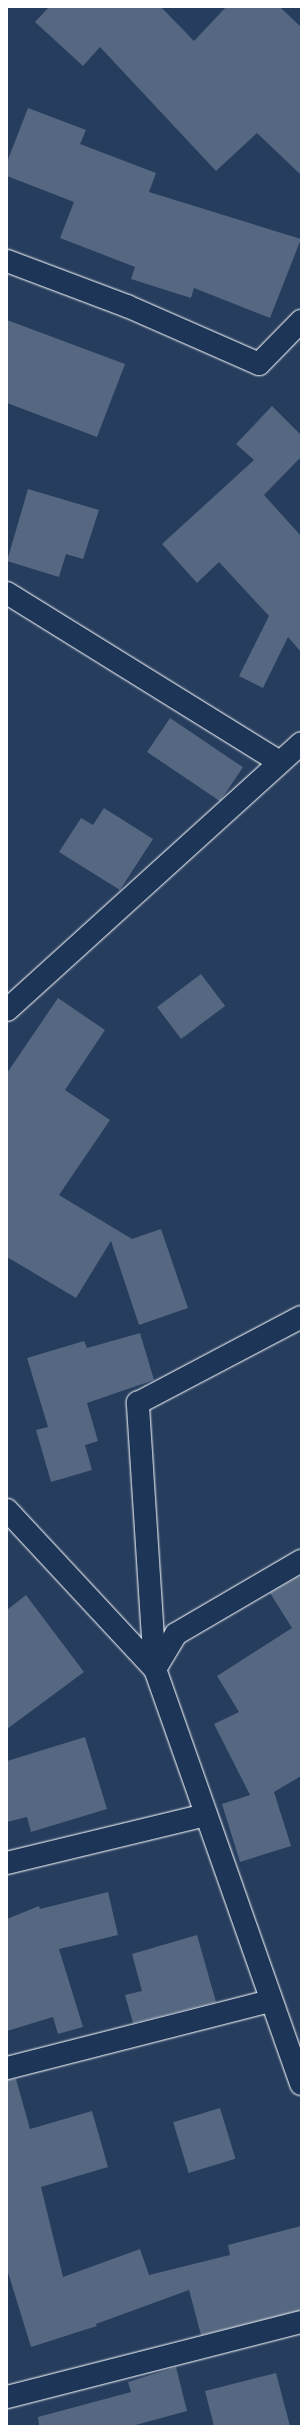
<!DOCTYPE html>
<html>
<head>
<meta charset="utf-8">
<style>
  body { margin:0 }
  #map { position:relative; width:308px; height:2433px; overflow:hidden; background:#263d5e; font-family:Mali,sans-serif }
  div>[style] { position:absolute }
  .building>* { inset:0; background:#556781; transform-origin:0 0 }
  .roads { filter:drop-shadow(0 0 1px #fff) drop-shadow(0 0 1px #fff) }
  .minor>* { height:22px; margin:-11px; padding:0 11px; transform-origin:11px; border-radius:11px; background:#1d3557 }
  span { translate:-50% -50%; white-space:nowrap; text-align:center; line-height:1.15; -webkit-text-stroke:3px #1d3557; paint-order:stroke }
  .frame { position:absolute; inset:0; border:8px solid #fff; pointer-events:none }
</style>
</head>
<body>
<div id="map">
  <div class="building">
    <div style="clip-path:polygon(49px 7px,161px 7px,194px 41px,226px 7px,280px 7px,301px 27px,301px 175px,257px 133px,216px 171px,100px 47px,83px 66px,35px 22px)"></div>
    <div style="clip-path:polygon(28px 108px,86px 130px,80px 144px,156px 173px,149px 192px,301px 239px,270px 318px,194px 288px,191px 298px,131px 279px,135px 267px,60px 238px,74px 202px,7px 176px,7px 162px)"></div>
    <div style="clip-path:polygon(7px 320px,125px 364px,97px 437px,7px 403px)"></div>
    <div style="clip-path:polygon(272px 406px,301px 435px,301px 457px,264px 495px,301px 536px,301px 652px,288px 637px,263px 688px,239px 676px,269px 616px,219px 562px,197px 583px,162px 544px,254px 460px,236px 444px)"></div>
    <div style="clip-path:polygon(28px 489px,99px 510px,83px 559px,66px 554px,59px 577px,7px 561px)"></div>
    <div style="left:170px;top:718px;width:88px;height:41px;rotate:34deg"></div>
    <div style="clip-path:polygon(104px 808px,153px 839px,120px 890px,59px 852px,81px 818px,93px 825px)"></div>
    <div style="left:201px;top:974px;width:40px;height:55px;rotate:53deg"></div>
    <div style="clip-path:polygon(58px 998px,105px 1030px,65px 1090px,110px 1120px,59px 1195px,132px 1239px,161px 1229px,188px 1308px,139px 1325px,111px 1241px,76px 1298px,7px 1257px,7px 1073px)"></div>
    <div style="clip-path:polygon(140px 1333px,154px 1380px,87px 1403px,98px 1441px,85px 1445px,92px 1470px,51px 1482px,36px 1430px,48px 1427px,27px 1358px,84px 1341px,87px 1348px)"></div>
    <div style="clip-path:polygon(301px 1575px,301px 1776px,274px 1792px,291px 1846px,240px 1862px,222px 1804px,250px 1795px,214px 1724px,239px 1712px,217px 1676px,292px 1628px,270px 1593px)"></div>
    <div style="clip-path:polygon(26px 1595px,84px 1672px,7px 1729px,7px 1610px)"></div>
    <div style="clip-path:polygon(85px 1737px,107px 1809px,31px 1832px,27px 1817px,7px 1822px,7px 1761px)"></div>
    <div style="clip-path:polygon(108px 1892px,118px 1935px,59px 1949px,83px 2027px,58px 2034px,53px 2017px,7px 2031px,7px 1919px,39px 1906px,40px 1909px)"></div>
    <div style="clip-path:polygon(197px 1935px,216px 2002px,133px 2023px,125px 1995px,142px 1991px,132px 1954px)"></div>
    <div style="clip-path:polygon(16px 2079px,30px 2129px,92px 2111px,108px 2167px,41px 2187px,63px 2277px,140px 2249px,149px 2275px,230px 2255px,228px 2245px,301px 2226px,301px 2310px,201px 2335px,189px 2290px,96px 2324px,97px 2326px,31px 2347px,7px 2269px,7px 2080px)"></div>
    <div style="left:220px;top:2108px;width:53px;height:49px;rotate:73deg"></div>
    <div style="clip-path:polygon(176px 2367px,187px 2411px,132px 2426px,39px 2426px,38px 2417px,131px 2392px,128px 2382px)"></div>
    <div style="clip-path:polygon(276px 2373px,290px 2426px,214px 2426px,205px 2391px)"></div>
  </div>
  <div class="roads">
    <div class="minor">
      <div style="left:7px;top:261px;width:128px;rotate:20.6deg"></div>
      <div style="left:127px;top:306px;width:144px;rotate:23.7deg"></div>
      <div style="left:259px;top:364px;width:60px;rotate:-45.7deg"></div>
      <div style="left:7px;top:593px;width:319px;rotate:31.8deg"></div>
      <div style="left:7px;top:1010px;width:397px;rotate:-42.2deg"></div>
      <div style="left:7px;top:1510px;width:217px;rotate:47.1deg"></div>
      <div style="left:155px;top:1669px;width:440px;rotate:70.6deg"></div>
      <div style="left:155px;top:1669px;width:267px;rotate:-93.7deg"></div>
      <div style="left:138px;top:1403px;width:184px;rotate:-27.8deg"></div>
      <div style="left:155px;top:1669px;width:41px;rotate:-59deg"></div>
      <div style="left:176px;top:1634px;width:145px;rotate:-30.3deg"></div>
      <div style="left:7px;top:1863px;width:204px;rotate:-13.6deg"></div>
      <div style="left:7px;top:2068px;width:270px;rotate:-14.3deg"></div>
      <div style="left:7px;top:2397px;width:303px;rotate:-14.3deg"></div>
    </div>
  </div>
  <div class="frame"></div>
</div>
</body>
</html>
